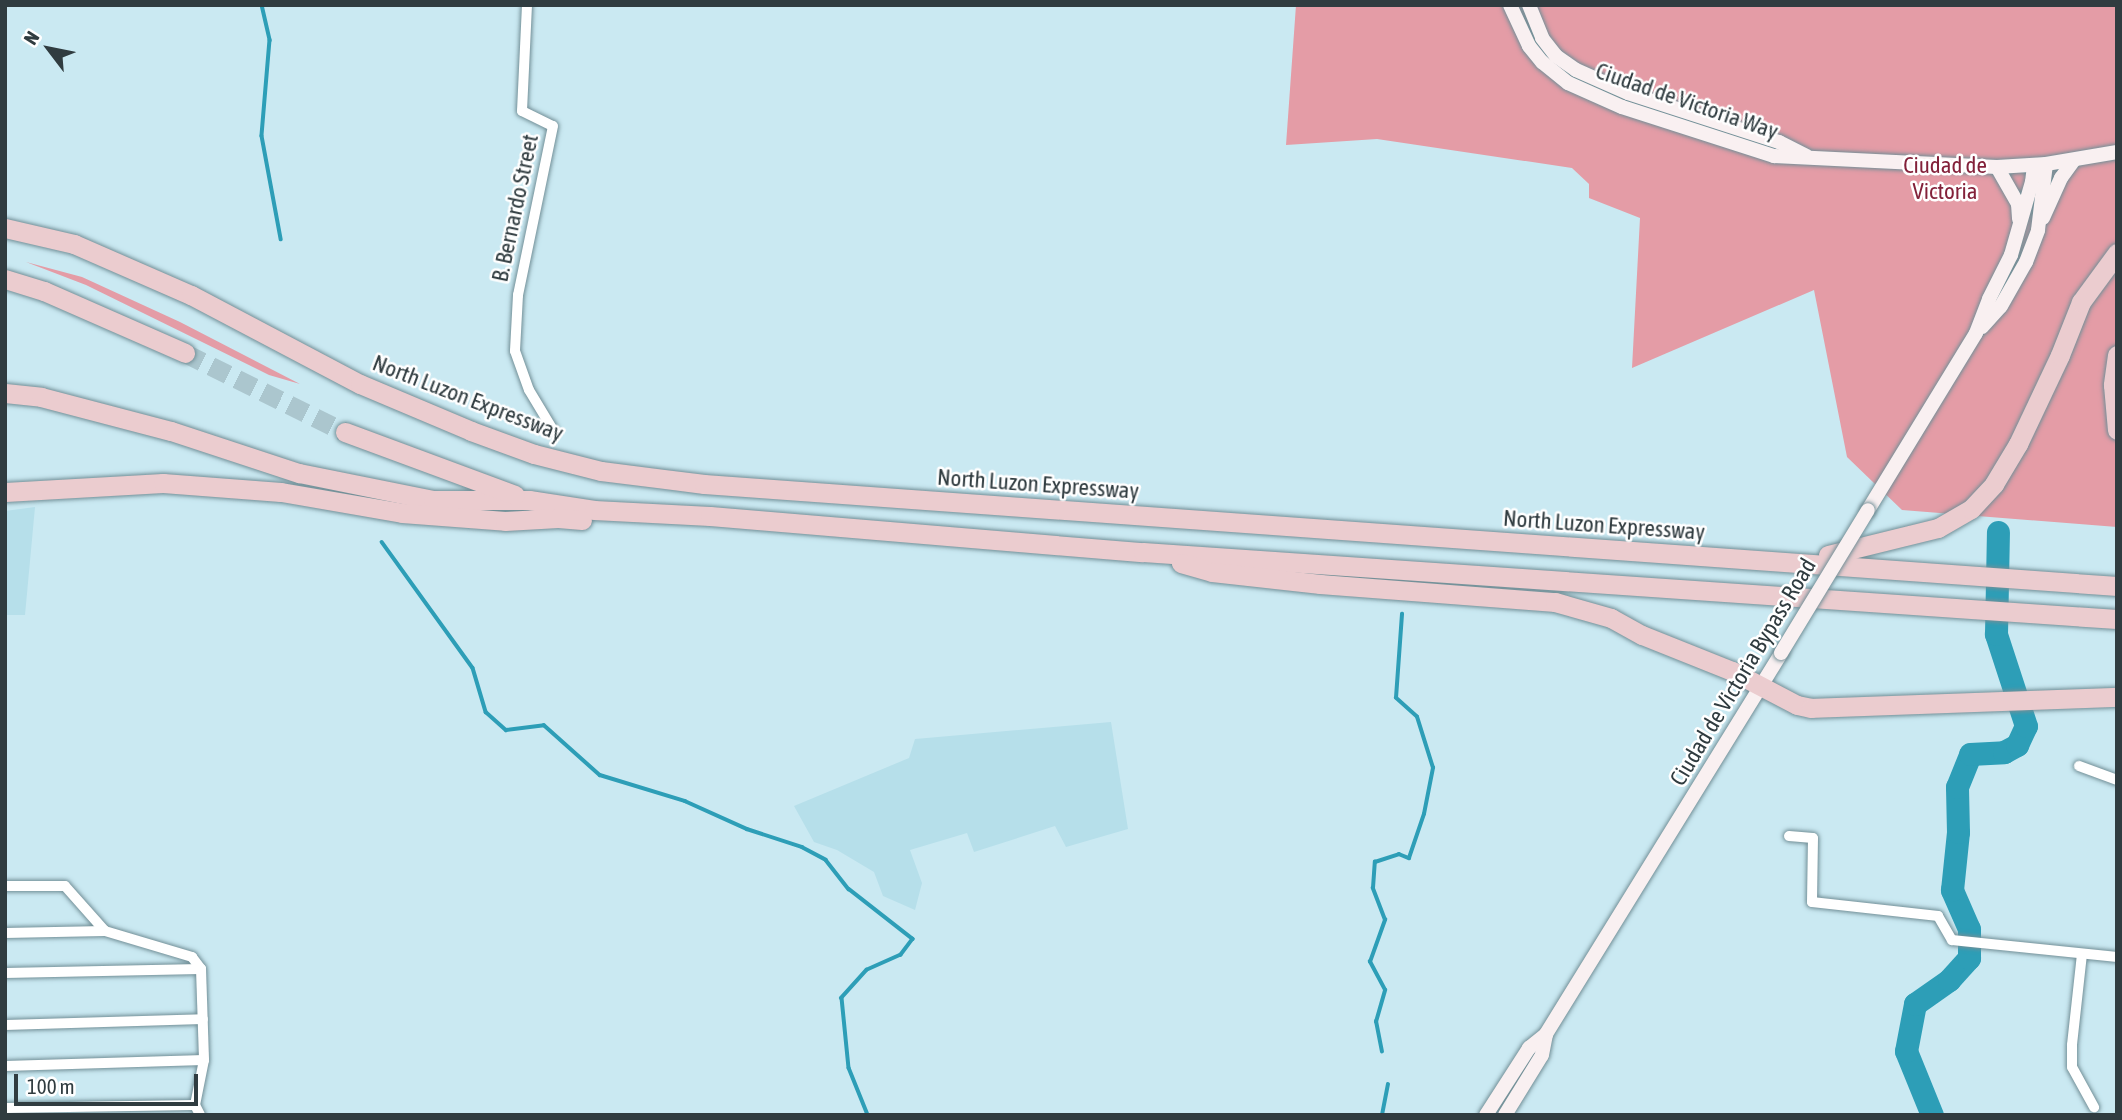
<!DOCTYPE html>
<html>
<head>
<meta charset="utf-8">
<style>
  body { margin:0 }
  #map { position:relative; width:2122px; height:1120px; overflow:hidden; background:#cae9f2; font-family:"Asap Condensed",sans-serif }
  div>[style] { position:absolute }
  .built>* { inset:0; background:#b6dfea }
  .green>* { inset:0; background:#e49ca6 }
  .stream>* { height:3.5px; margin:-1.75px; padding:0 1.75px; transform-origin:1.75px; border-radius:1.75px; background:#2d9eb7 }
  .river>* { height:23px; margin:-11.5px; padding:0 11.5px; transform-origin:11.5px; border-radius:11.5px; background:#2d9eb7 }
  .highway-tunnel>* { height:19px; margin-top:-9.5px; transform-origin:0; background:repeating-linear-gradient(90deg,#abc6ce 0 19px,transparent 0 29px) }
  .roads { filter:drop-shadow(0 0 2px #728f97) drop-shadow(0 0 2px #728f97) }
  .street>* { height:10px; margin:-5px; padding:0 5px; transform-origin:5px; border-radius:5px; background:#fff }
  .secondary>* { height:14px; margin:-7px; padding:0 7px; transform-origin:7px; border-radius:7px; background:#f9f0f1 }
  .highway>* { height:19px; margin:-9.5px; padding:0 9.5px; transform-origin:9.5px; border-radius:9.5px; background:#ebcccf }
  .bridges { filter:drop-shadow(0 0 2px #728f97) drop-shadow(0 0 2px #728f97) }
  .secondary-bridge>* { height:14px; margin:-7px; padding:0 7px; transform-origin:7px; border-radius:7px; background:#f9f0f1 }
  span { translate:-50% -50%; white-space:nowrap; text-align:center; line-height:1.15; -webkit-text-stroke:5px #fff; paint-order:stroke }
  .street-label { font-size:23px; color:#303c40 }
  .park-label { font-size:23px; color:#83213a }
  .frame { position:absolute; inset:0; border:7px solid #303c40; pointer-events:none }
  .north { position:absolute; left:14px; top:14px; width:70px; height:70px; -webkit-text-stroke:5px #fff; paint-order:stroke; rotate:302deg; font-size:19px; font-weight:700; line-height:28px; text-align:center; color:#303c40 }
  .north::after { content:''; display:block; margin:auto; width:24px; height:32px; background:#303c40; clip-path:polygon(50% 0,100% 100%,50% 72%,0 100%) }
  .scale { position:absolute; left:14px; top:1074px; width:184px; height:32px; box-sizing:border-box; border:4px solid #303c40; border-top:0; padding-left:9px; font-size:21px; line-height:24px; white-space:nowrap; color:#303c40; -webkit-text-stroke:5px #fff; paint-order:stroke }
</style>
</head>
<body>
<div id="map">
  <div class="built">
    <div style="clip-path:polygon(35px 507px,25px 615px,5px 615px,5px 511px)"></div>
    <div style="clip-path:polygon(1111px 722px,1128px 829px,1066px 847px,1055px 826px,974px 852px,967px 833px,910px 850px,922px 883px,915px 910px,883px 896px,874px 872px,837px 850px,814px 842px,794px 806px,909px 758px,915px 739px)"></div>
  </div>
  <div class="green">
    <div style="clip-path:polygon(1296px 5px,2117px 5px,2117px 527px,1902px 510px,1847px 457px,1814px 290px,1632px 368px,1640px 218px,1589px 198px,1589px 184px,1572px 168px,1377px 139px,1286px 145px)"></div>
    <div style="clip-path:polygon(26px 262px,82px 277px,180px 322px,300px 384px,269px 375px,86px 285px)"></div>
  </div>
  <div class="stream">
    <div style="left:262px;top:5px;width:36px;rotate:77deg"></div>
    <div style="left:270px;top:40px;width:96px;rotate:94.8deg"></div>
    <div style="left:262px;top:136px;width:105px;rotate:79.5deg"></div>
    <div style="left:382px;top:542px;width:155px;rotate:54.2deg"></div>
    <div style="left:473px;top:668px;width:46px;rotate:73.5deg"></div>
    <div style="left:486px;top:712px;width:27px;rotate:42deg"></div>
    <div style="left:506px;top:730px;width:38px;rotate:-7deg"></div>
    <div style="left:544px;top:725px;width:75px;rotate:41.8deg"></div>
    <div style="left:600px;top:775px;width:89px;rotate:17deg"></div>
    <div style="left:685px;top:801px;width:68px;rotate:24.3deg"></div>
    <div style="left:747px;top:829px;width:58px;rotate:18.1deg"></div>
    <div style="left:802px;top:847px;width:27px;rotate:28deg"></div>
    <div style="left:826px;top:860px;width:37px;rotate:52deg"></div>
    <div style="left:849px;top:889px;width:81px;rotate:38deg"></div>
    <div style="left:913px;top:939px;width:20px;rotate:127deg"></div>
    <div style="left:901px;top:955px;width:37px;rotate:156deg"></div>
    <div style="left:867px;top:970px;width:38px;rotate:132deg"></div>
    <div style="left:842px;top:998px;width:70px;rotate:84.3deg"></div>
    <div style="left:849px;top:1068px;width:51px;rotate:68deg"></div>
    <div style="left:1382px;top:1052px;width:31px;rotate:-101deg"></div>
    <div style="left:1376px;top:1022px;width:33px;rotate:-74deg"></div>
    <div style="left:1385px;top:990px;width:32px;rotate:-118deg"></div>
    <div style="left:1370px;top:962px;width:45px;rotate:-70.3deg"></div>
    <div style="left:1385px;top:920px;width:34px;rotate:-111deg"></div>
    <div style="left:1373px;top:888px;width:26px;rotate:-86deg"></div>
    <div style="left:1375px;top:862px;width:25px;rotate:-18deg"></div>
    <div style="left:1399px;top:854px;width:11px;rotate:22deg"></div>
    <div style="left:1409px;top:858px;width:46px;rotate:-71.2deg"></div>
    <div style="left:1424px;top:814px;width:47px;rotate:-78.9deg"></div>
    <div style="left:1433px;top:768px;width:53px;rotate:-107.4deg"></div>
    <div style="left:1417px;top:717px;width:28px;rotate:-138deg"></div>
    <div style="left:1396px;top:698px;width:84px;rotate:-85.9deg"></div>
    <div style="left:1382px;top:1115px;width:31px;rotate:-79deg"></div>
  </div>
  <div class="river">
    <div style="left:1932px;top:1115px;width:69px;rotate:-112.1deg"></div>
    <div style="left:1906px;top:1051px;width:48px;rotate:-79.2deg"></div>
    <div style="left:1915px;top:1004px;width:42px;rotate:-35.2deg"></div>
    <div style="left:1949px;top:980px;width:30px;rotate:-48deg"></div>
    <div style="left:1969px;top:958px;width:29px;rotate:-90deg"></div>
    <div style="left:1969px;top:929px;width:43px;rotate:-113.6deg"></div>
    <div style="left:1952px;top:890px;width:58px;rotate:-84.1deg"></div>
    <div style="left:1958px;top:832px;width:45px;rotate:-91.3deg"></div>
    <div style="left:1957px;top:787px;width:35px;rotate:-68deg"></div>
    <div style="left:1970px;top:754px;width:34px;rotate:-3deg"></div>
    <div style="left:2004px;top:752px;width:15px;rotate:-28deg"></div>
    <div style="left:2017px;top:745px;width:21px;rotate:-65deg"></div>
    <div style="left:2026px;top:726px;width:97px;rotate:-108.1deg"></div>
    <div style="left:1996px;top:634px;width:102px;rotate:-88.9deg"></div>
  </div>
  <div class="highway-tunnel">
    <div style="left:185px;top:353px;width:178px;rotate:26.3deg"></div>
  </div>
  <div class="roads">
    <div class="street">
      <div style="left:527px;top:5px;width:106px;rotate:92.7deg"></div>
      <div style="left:522px;top:111px;width:34px;rotate:26deg"></div>
      <div style="left:553px;top:126px;width:173px;rotate:101.7deg"></div>
      <div style="left:518px;top:295px;width:56px;rotate:93.1deg"></div>
      <div style="left:515px;top:351px;width:41px;rotate:70.3deg"></div>
      <div style="left:529px;top:390px;width:47px;rotate:59deg"></div>
      <div style="left:2079px;top:766px;width:40px;rotate:20.2deg"></div>
      <div style="left:1789px;top:836px;width:24px;rotate:5deg"></div>
      <div style="left:1813px;top:838px;width:64px;rotate:90.9deg"></div>
      <div style="left:1812px;top:902px;width:127px;rotate:6.3deg"></div>
      <div style="left:1938px;top:916px;width:28px;rotate:60deg"></div>
      <div style="left:1952px;top:940px;width:166px;rotate:5.9deg"></div>
      <div style="left:5px;top:886px;width:60px"></div>
      <div style="left:65px;top:886px;width:60px;rotate:48.4deg"></div>
      <div style="left:5px;top:933px;width:100px;rotate:-1.1deg"></div>
      <div style="left:105px;top:931px;width:91px;rotate:16.6deg"></div>
      <div style="left:192px;top:957px;width:15px;rotate:53deg"></div>
      <div style="left:201px;top:969px;width:91px;rotate:88.1deg"></div>
      <div style="left:2082px;top:954px;width:92px;rotate:96.3deg"></div>
      <div style="left:2072px;top:1045px;width:22px;rotate:90deg"></div>
      <div style="left:2072px;top:1067px;width:46px;rotate:61.2deg"></div>
      <div style="left:5px;top:973px;width:196px;rotate:-1.2deg"></div>
      <div style="left:5px;top:1025px;width:198px;rotate:-1.7deg"></div>
      <div style="left:5px;top:1066px;width:199px;rotate:-1.7deg"></div>
      <div style="left:204px;top:1060px;width:46px;rotate:101.3deg"></div>
      <div style="left:5px;top:1108px;width:190px;rotate:-0.9deg"></div>
      <div style="left:195px;top:1105px;width:11px;rotate:63deg"></div>
    </div>
    <div class="secondary">
      <div style="left:1510px;top:5px;width:45px;rotate:65.1deg"></div>
      <div style="left:1529px;top:46px;width:21px;rotate:51deg"></div>
      <div style="left:1542px;top:62px;width:33px;rotate:39deg"></div>
      <div style="left:1568px;top:83px;width:59px;rotate:24deg"></div>
      <div style="left:1622px;top:107px;width:160px;rotate:17.9deg"></div>
      <div style="left:1774px;top:156px;width:223px;rotate:2.8deg"></div>
      <div style="left:1997px;top:167px;width:49px;rotate:-3.5deg"></div>
      <div style="left:2046px;top:164px;width:72px;rotate:-9.6deg"></div>
      <div style="left:1529px;top:5px;width:35px;rotate:68deg"></div>
      <div style="left:1542px;top:38px;width:23px;rotate:52deg"></div>
      <div style="left:1556px;top:56px;width:24px;rotate:35deg"></div>
      <div style="left:1576px;top:70px;width:57px;rotate:23.9deg"></div>
      <div style="left:1628px;top:93px;width:159px;rotate:18deg"></div>
      <div style="left:1779px;top:142px;width:31px;rotate:27deg"></div>
      <div style="left:1997px;top:167px;width:43px;rotate:60.4deg"></div>
      <div style="left:2018px;top:204px;width:15px;rotate:86deg"></div>
      <div style="left:2043px;top:218px;width:44px;rotate:-65.8deg"></div>
      <div style="left:2061px;top:178px;width:22px;rotate:-54deg"></div>
      <div style="left:1982px;top:327px;width:28px;rotate:-48deg"></div>
      <div style="left:2001px;top:306px;width:51px;rotate:-60.4deg"></div>
      <div style="left:2026px;top:262px;width:34px;rotate:-69deg"></div>
      <div style="left:2038px;top:230px;width:66px;rotate:-83.1deg"></div>
      <div style="left:1868px;top:510px;width:207px;rotate:-58.6deg"></div>
      <div style="left:1976px;top:333px;width:36px;rotate:-69deg"></div>
      <div style="left:1989px;top:299px;width:49px;rotate:-63.4deg"></div>
      <div style="left:2011px;top:255px;width:76px;rotate:-74deg"></div>
      <div style="left:2032px;top:182px;width:16px;rotate:-83deg"></div>
      <div style="left:1486px;top:1115px;width:80px;rotate:-57.3deg"></div>
      <div style="left:1529px;top:1048px;width:22px;rotate:-39deg"></div>
      <div style="left:1546px;top:1034px;width:448px;rotate:-58.3deg"></div>
      <div style="left:1505px;top:1115px;width:70px;rotate:-58.3deg"></div>
      <div style="left:1542px;top:1055px;width:21px;rotate:-79deg"></div>
    </div>
    <div class="highway">
      <div style="left:5px;top:228px;width:71px;rotate:13.1deg"></div>
      <div style="left:74px;top:244px;width:128px;rotate:23.6deg"></div>
      <div style="left:191px;top:295px;width:191px;rotate:27.8deg"></div>
      <div style="left:360px;top:384px;width:121px;rotate:22.9deg"></div>
      <div style="left:471px;top:431px;width:67px;rotate:20.1deg"></div>
      <div style="left:534px;top:454px;width:69px;rotate:14.2deg"></div>
      <div style="left:601px;top:471px;width:104px;rotate:7.2deg"></div>
      <div style="left:704px;top:484px;width:1417px;rotate:4.13deg"></div>
      <div style="left:5px;top:279px;width:41px;rotate:17.1deg"></div>
      <div style="left:44px;top:291px;width:154px;rotate:23.7deg"></div>
      <div style="left:2117px;top:355px;width:30px;rotate:98deg"></div>
      <div style="left:2113px;top:385px;width:45px;rotate:84.9deg"></div>
      <div style="left:5px;top:393px;width:36px;rotate:6deg"></div>
      <div style="left:41px;top:397px;width:134px;rotate:14.7deg"></div>
      <div style="left:171px;top:431px;width:135px;rotate:18.2deg"></div>
      <div style="left:299px;top:473px;width:137px;rotate:11.4deg"></div>
      <div style="left:433px;top:500px;width:96px"></div>
      <div style="left:529px;top:500px;width:66px;rotate:8.7deg"></div>
      <div style="left:594px;top:510px;width:116px;rotate:3deg"></div>
      <div style="left:710px;top:516px;width:434px;rotate:4.8deg"></div>
      <div style="left:1143px;top:552px;width:976px;rotate:3.94deg"></div>
      <div style="left:345px;top:432px;width:181px;rotate:20.3deg"></div>
      <div style="left:5px;top:492px;width:158px;rotate:-3.3deg"></div>
      <div style="left:163px;top:483px;width:118px;rotate:4.4deg"></div>
      <div style="left:281px;top:492px;width:123px;rotate:9.8deg"></div>
      <div style="left:402px;top:513px;width:103px;rotate:4.4deg"></div>
      <div style="left:505px;top:521px;width:53px;rotate:-3.2deg"></div>
      <div style="left:558px;top:518px;width:24px;rotate:5deg"></div>
      <div style="left:1828px;top:555px;width:113px;rotate:-13.8deg"></div>
      <div style="left:1938px;top:528px;width:38px;rotate:-30deg"></div>
      <div style="left:1971px;top:509px;width:34px;rotate:-47deg"></div>
      <div style="left:1994px;top:484px;width:47px;rotate:-59deg"></div>
      <div style="left:2018px;top:444px;width:98px;rotate:-64.7deg"></div>
      <div style="left:2060px;top:355px;width:57px;rotate:-68.4deg"></div>
      <div style="left:2081px;top:302px;width:61px;rotate:-53.7deg"></div>
      <div style="left:1181px;top:563px;width:32px;rotate:16deg"></div>
      <div style="left:1212px;top:572px;width:109px;rotate:6.3deg"></div>
      <div style="left:1320px;top:584px;width:236px;rotate:4.4deg"></div>
      <div style="left:1555px;top:602px;width:58px;rotate:15.9deg"></div>
      <div style="left:1611px;top:618px;width:35px;rotate:29deg"></div>
      <div style="left:1642px;top:635px;width:97px;rotate:21.8deg"></div>
      <div style="left:1732px;top:671px;width:73px;rotate:27.6deg"></div>
      <div style="left:1797px;top:705px;width:14px;rotate:12deg"></div>
      <div style="left:1811px;top:708px;width:306px;rotate:-2.1deg"></div>
    </div>
  </div>
  <div class="bridges">
    <div class="secondary-bridge">
      <div style="left:1781px;top:653px;width:167px;rotate:-58.7deg"></div>
    </div>
  </div>
  <div class="street-label">
    <span style="left:1687px;top:101px;rotate:19deg">Ciudad de Victoria Way</span>
    <span style="left:515px;top:208px;rotate:-78deg">B. Bernardo Street</span>
    <span style="left:468px;top:398px;rotate:21deg">North Luzon Expressway</span>
    <span style="left:1038px;top:484px;rotate:4deg">North Luzon Expressway</span>
    <span style="left:1604px;top:525px;rotate:4deg">North Luzon Expressway</span>
    <span style="left:1743px;top:672px;rotate:-59deg">Ciudad de Victoria Bypass Road</span>
  </div>
  <div class="park-label">
    <span style="left:1945px;top:178px">Ciudad de<br>Victoria</span>
  </div>
  <div class="frame"></div>
  <div class="north">N</div>
  <div class="scale">100 m</div>
</div>
</body>
</html>
